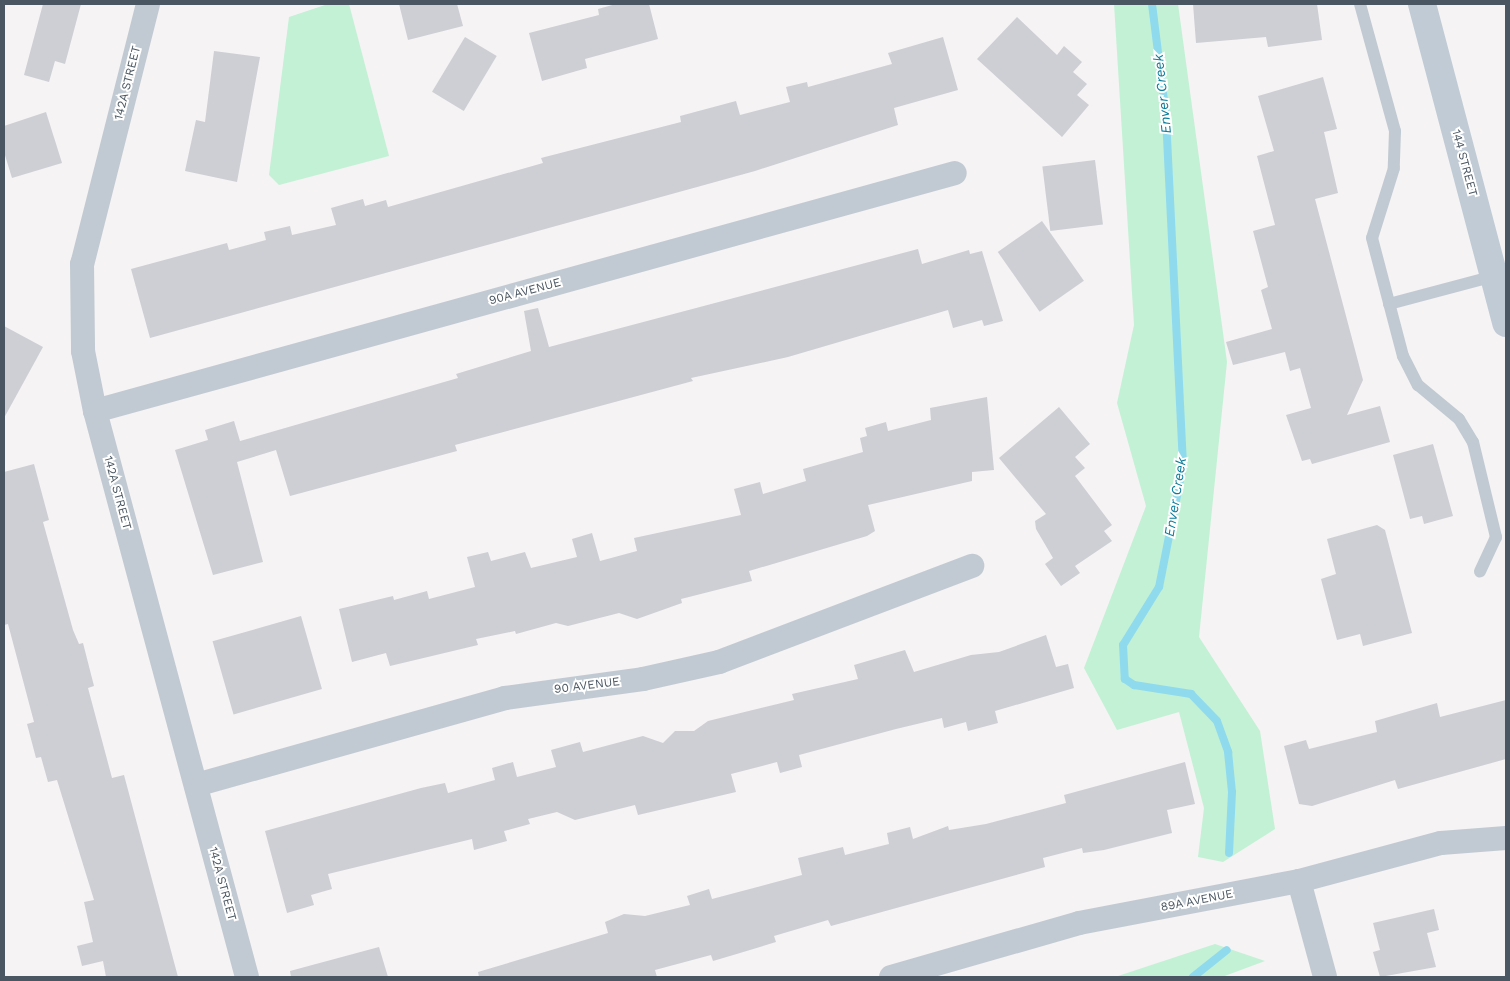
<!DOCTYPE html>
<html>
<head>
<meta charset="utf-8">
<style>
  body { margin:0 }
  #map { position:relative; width:1510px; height:981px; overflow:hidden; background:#f5f3f3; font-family:"Work Sans",sans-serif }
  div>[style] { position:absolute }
  .green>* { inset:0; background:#c3f1d5 }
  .stream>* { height:8px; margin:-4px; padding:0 4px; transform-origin:4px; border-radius:4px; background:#90daee }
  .building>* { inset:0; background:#cdcfd5; transform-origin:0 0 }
  .service>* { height:12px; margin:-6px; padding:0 6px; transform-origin:6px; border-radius:6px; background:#c1cad2 }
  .minor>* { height:24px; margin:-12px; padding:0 12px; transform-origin:12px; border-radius:12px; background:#c1cad2 }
  .secondary>* { height:28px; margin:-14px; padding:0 14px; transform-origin:14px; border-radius:14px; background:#c1cbd6 }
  span { translate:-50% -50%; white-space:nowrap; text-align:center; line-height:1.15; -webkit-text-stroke:4px #fff; paint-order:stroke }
  .street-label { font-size:12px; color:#4a5661 }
  .water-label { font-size:14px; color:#0c7c9b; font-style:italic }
  .frame { position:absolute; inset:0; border:5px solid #4a5661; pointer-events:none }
</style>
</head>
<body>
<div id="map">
  <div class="green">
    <div style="clip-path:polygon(328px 4px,349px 4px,389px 156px,279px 185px,269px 175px,289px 17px)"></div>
    <div style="clip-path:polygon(1114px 4px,1178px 4px,1227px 362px,1199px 637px,1260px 731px,1275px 829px,1223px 862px,1198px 857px,1204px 808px,1179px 712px,1117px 730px,1084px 668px,1146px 506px,1117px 403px,1134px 325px)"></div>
    <div style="clip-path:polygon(1215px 944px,1265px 961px,1222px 977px,1115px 977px)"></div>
  </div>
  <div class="stream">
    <div style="left:1152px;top:4px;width:114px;rotate:82.9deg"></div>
    <div style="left:1166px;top:117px;width:348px;rotate:87.2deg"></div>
    <div style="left:1183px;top:465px;width:124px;rotate:101.1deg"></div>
    <div style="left:1159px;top:587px;width:68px;rotate:121.8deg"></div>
    <div style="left:1123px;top:645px;width:34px;rotate:87deg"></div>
    <div style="left:1125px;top:679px;width:11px;rotate:34deg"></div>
    <div style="left:1134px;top:685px;width:58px;rotate:9deg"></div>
    <div style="left:1191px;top:694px;width:37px;rotate:46deg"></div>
    <div style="left:1217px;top:721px;width:33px;rotate:70deg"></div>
    <div style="left:1228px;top:752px;width:40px;rotate:84.3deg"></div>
    <div style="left:1232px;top:792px;width:61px;rotate:92.8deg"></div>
    <div style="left:1193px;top:977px;width:43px;rotate:-38.5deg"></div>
  </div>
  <div class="building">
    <div style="clip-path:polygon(43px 4px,81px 4px,65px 64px,55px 61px,49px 82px,24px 75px)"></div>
    <div style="clip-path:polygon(399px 4px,457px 4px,463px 26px,408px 40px)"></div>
    <div style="clip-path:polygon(616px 4px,649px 4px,658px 39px,585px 59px,587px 68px,542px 81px,529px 33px,599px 15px,598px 9px)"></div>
    <div style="clip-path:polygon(1193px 4px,1317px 4px,1322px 40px,1268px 47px,1266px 37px,1196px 43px)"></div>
    <div style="clip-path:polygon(1017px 17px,1057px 55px,1064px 46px,1082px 62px,1073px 72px,1087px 84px,1077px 95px,1089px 105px,1062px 137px,977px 59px)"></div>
    <div style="left:465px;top:37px;width:37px;height:64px;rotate:31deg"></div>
    <div style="clip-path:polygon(943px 37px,958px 90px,894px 108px,898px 125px,755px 171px,150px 338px,131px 269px,227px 243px,229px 250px,266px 240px,264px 232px,290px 226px,292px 235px,336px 225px,331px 208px,363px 199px,365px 206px,386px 200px,388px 207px,543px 163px,541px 158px,681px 122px,680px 116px,736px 101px,740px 115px,790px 102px,786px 87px,807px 82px,808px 87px,892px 64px,888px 53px)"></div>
    <div style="clip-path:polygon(214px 51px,260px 57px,237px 182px,185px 171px,196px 120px,205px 122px)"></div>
    <div style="clip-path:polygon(1323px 77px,1337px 129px,1324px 132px,1338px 193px,1315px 199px,1363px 380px,1347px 415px,1380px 406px,1390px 442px,1312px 464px,1310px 459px,1302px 461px,1286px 415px,1311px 408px,1300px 368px,1290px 371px,1285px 352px,1233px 365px,1226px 342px,1272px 329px,1261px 290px,1268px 287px,1253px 231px,1275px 225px,1257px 156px,1274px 151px,1258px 96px)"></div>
    <div style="clip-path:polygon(46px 112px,62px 163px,12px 178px,4px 152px,4px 126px)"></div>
    <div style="left:1095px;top:160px;width:65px;height:53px;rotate:83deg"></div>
    <div style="left:1042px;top:221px;width:73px;height:54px;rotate:55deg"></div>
    <div style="clip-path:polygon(918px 249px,922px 264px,969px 250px,970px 254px,982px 251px,1003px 321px,984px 326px,982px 320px,953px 328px,948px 310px,788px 357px,691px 378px,693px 381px,455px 445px,457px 451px,290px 496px,276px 450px,237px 462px,263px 562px,213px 575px,175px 450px,208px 440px,205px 430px,234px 421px,240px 441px,458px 378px,456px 374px,531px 351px,524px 311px,538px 308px,549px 347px)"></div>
    <div style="clip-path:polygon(4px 326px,43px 347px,4px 418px)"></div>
    <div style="clip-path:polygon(987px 397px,994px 470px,972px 472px,972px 481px,868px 505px,875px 531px,867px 536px,749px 571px,752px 581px,681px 599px,682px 603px,637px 619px,619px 613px,568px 626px,556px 623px,516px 634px,515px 631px,476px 639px,478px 645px,390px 666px,386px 653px,352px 662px,339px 609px,393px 596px,394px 600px,427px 591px,429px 599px,475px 587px,467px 557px,488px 552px,491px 561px,525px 552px,531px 568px,577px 557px,572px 539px,592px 533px,600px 561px,637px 551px,634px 538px,741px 515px,734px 489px,760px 482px,763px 494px,806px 481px,803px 469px,863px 452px,860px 438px,867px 436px,865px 428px,886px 422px,888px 431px,931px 420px,930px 408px)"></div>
    <div style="clip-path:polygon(1059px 407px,1090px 444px,1075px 457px,1085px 468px,1075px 476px,1112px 525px,1104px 531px,1112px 541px,1075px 566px,1080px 573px,1061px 586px,1045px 564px,1053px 558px,1036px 529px,1035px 521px,1046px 514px,999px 458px)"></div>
    <div style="clip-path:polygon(1433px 444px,1453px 516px,1424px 524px,1422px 516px,1410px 519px,1393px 455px)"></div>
    <div style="clip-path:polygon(34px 464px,49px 520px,43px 522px,73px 630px,79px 644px,83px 643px,94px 686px,88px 688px,112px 778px,124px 775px,178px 977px,106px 977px,103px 961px,82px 966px,77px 946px,93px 942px,84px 902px,94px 900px,57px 780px,48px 782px,41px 757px,36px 758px,27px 724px,34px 722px,8px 624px,4px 625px,4px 472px)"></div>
    <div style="clip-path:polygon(1377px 525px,1385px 530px,1412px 633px,1363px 646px,1360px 634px,1337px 640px,1321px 579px,1336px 574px,1327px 539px)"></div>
    <div style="left:301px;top:616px;width:76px;height:92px;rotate:74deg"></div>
    <div style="clip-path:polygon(1046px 635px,1056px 667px,1068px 664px,1074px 688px,995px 711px,998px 723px,968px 731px,966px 722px,944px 728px,942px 718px,896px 729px,799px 755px,802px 767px,780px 773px,777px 762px,731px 774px,736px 792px,638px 815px,635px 805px,575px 820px,557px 812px,528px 819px,530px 824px,504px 831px,507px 841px,474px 850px,472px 839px,328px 874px,332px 889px,311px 895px,314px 905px,287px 913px,265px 831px,421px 788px,445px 783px,448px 793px,495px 780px,492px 768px,513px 762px,517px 777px,556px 767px,551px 750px,580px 742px,583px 752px,643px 736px,663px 743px,675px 731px,694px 731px,708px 721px,794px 700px,792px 694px,858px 679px,854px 665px,905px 650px,914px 672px,971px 655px,999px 652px)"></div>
    <div style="clip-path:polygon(1506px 700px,1506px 759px,1398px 789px,1395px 780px,1312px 806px,1299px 804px,1284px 746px,1306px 740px,1309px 749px,1377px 732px,1375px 721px,1437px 703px,1440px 717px)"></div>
    <div style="clip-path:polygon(1185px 762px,1195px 804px,1167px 810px,1172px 833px,1104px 850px,1083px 853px,1082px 848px,1043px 858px,1045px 867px,831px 926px,828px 920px,774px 936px,776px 942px,740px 953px,713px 961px,711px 955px,655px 970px,657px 977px,479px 977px,478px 972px,608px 933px,605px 922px,624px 914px,645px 916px,690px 905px,687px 896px,709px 889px,712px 899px,802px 875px,798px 858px,843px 847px,845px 855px,889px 844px,887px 833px,910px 827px,913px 839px,948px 826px,949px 830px,986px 824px,1066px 803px,1064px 795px)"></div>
    <div style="clip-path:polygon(1434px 909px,1439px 930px,1427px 933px,1436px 967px,1380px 977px,1373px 952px,1380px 950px,1373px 923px)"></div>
    <div style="clip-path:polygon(379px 947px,388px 977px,291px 977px,290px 971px)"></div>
  </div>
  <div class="service">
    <div style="left:1360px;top:4px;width:132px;rotate:74.6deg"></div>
    <div style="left:1395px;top:131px;width:37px;rotate:92deg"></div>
    <div style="left:1394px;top:168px;width:73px;rotate:107.4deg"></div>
    <div style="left:1372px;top:238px;width:122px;rotate:75.3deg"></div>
    <div style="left:1403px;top:356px;width:33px;rotate:63deg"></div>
    <div style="left:1418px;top:385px;width:53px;rotate:39.7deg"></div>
    <div style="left:1459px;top:419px;width:27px;rotate:59deg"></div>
    <div style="left:1473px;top:442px;width:98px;rotate:76.4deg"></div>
    <div style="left:1496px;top:537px;width:38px;rotate:115deg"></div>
    <div style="left:1389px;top:304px;width:109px;rotate:-14.9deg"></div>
  </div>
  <div class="minor">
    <div style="left:148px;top:4px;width:268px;rotate:104.2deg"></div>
    <div style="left:82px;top:264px;width:87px;rotate:89.3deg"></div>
    <div style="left:83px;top:351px;width:61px;rotate:78.7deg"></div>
    <div style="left:95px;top:411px;width:586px;rotate:74.97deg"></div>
    <div style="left:95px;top:411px;width:892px;rotate:-15.47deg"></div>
    <div style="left:196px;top:785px;width:321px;rotate:-15.7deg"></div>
    <div style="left:505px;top:698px;width:139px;rotate:-7.8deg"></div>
    <div style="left:643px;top:679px;width:78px;rotate:-12.6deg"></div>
    <div style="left:719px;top:662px;width:271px;rotate:-20.8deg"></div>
    <div style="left:1299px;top:881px;width:99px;rotate:74.8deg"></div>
    <div style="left:891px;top:977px;width:196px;rotate:-16deg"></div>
    <div style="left:1079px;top:923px;width:224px;rotate:-10.8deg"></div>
    <div style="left:1299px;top:881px;width:147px;rotate:-15deg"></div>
    <div style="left:1441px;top:843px;width:65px;rotate:-4.4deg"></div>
  </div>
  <div class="secondary">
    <div style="left:1422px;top:4px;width:330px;rotate:75.2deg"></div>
  </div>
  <div class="street-label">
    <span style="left:128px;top:83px;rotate:-76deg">142A STREET</span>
    <span style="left:1464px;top:163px;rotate:75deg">144 STREET</span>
    <span style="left:525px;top:292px;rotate:-15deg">90A AVENUE</span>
    <span style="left:117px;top:493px;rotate:75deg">142A STREET</span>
    <span style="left:587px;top:686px;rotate:-7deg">90 AVENUE</span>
    <span style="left:222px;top:884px;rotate:75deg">142A STREET</span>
    <span style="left:1197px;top:901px;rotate:-11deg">89A AVENUE</span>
  </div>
  <div class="water-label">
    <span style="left:1162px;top:94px;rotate:-96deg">Enver Creek</span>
    <span style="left:1175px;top:497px;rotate:-81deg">Enver Creek</span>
  </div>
  <div class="frame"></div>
</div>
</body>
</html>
